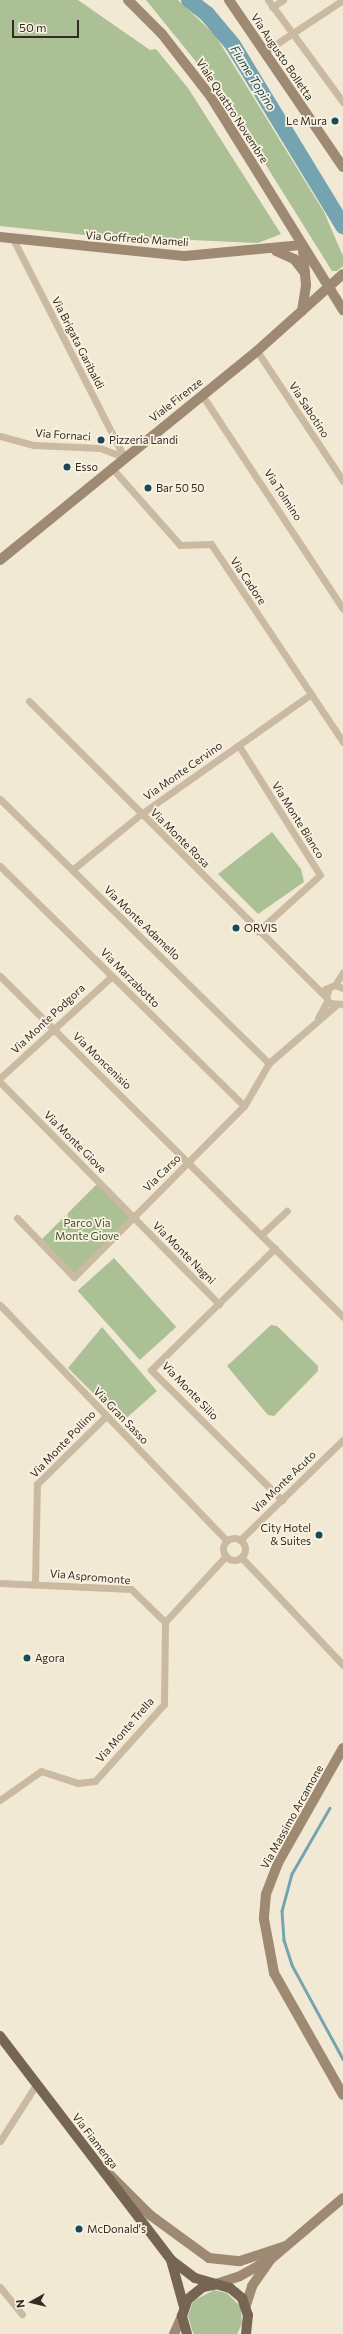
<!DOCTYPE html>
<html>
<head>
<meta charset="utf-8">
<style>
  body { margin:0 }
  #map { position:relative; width:343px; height:2334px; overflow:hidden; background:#f2e9d5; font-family:Commissioner,sans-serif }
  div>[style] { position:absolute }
  .green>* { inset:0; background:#abc195; transform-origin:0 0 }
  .stream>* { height:2.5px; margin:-1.25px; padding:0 1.25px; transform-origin:1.25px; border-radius:1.25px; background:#73a4b0 }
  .river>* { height:16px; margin:-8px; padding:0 8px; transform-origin:8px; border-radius:8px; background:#73a4b0 }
  .street>* { height:7px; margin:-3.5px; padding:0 3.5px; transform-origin:3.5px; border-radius:3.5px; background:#cabaa1 }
  .street>.ring { margin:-3.5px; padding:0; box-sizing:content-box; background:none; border:7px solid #cabaa1; border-radius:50% }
  .secondary>* { height:10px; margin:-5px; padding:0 5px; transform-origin:5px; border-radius:5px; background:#9e8972 }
  .primary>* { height:10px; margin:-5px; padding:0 5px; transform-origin:5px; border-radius:5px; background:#776554 }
  .dots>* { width:11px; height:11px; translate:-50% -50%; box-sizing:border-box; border:2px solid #faf2e1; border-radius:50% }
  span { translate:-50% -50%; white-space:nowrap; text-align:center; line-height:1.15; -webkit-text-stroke:3.5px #faf2e1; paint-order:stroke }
  .street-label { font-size:11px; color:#342c24 }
  .poi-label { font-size:11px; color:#342c24 }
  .right { translate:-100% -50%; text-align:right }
  .left { translate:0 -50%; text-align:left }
  .park-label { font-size:11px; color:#3c5327 }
  .water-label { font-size:12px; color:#184957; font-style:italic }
  .north { position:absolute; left:12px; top:2282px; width:40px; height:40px; -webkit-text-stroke:3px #faf2e1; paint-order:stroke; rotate:262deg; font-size:11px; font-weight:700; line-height:16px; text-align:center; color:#342c24 }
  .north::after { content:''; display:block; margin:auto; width:14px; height:18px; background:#342c24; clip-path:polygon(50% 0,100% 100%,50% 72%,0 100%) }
  .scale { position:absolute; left:12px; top:20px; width:67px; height:18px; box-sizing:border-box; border:2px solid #342c24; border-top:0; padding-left:5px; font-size:12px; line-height:14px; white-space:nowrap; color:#342c24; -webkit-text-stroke:3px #faf2e1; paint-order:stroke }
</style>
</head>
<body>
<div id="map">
  <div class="green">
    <div style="clip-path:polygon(0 0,78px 0,150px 50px,156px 49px,188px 88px,281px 234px,258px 243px,85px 235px,0 226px)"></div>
    <div style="clip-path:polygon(146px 0,178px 0,215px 35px,324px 212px,343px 256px,343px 266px,337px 271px,332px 271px,219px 90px)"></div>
    <div style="clip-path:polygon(272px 832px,301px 869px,304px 882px,258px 914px,218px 874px)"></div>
    <div style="left:99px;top:1182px;width:49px;height:83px;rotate:45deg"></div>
    <div style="left:114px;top:1258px;width:93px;height:49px;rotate:48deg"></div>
    <div style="clip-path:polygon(271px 1325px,277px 1326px,318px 1366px,318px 1371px,274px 1416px,268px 1415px,227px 1366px)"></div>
    <div style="clip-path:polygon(102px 1327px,157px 1391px,122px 1422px,68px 1368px)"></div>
    <div style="clip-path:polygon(214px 2290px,227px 2293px,241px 2307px,242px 2324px,237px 2334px,194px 2334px,192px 2330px,188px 2316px,193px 2301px)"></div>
  </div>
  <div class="stream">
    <div style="left:330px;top:1808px;width:76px;rotate:119.9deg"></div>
    <div style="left:292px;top:1874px;width:38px;rotate:105deg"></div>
    <div style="left:282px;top:1911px;width:29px;rotate:86deg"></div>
    <div style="left:284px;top:1940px;width:26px;rotate:72deg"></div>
    <div style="left:292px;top:1965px;width:107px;rotate:61.5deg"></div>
  </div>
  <div class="river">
    <div style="left:189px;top:0;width:23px;rotate:38deg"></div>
    <div style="left:207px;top:14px;width:40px;rotate:50deg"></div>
    <div style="left:233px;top:45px;width:212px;rotate:58.7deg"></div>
  </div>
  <div class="street">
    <div style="left:268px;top:0;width:127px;rotate:53.7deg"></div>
    <div style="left:272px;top:7px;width:13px;rotate:-32deg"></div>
    <div style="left:264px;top:52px;width:95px;rotate:-33.4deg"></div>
    <div style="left:13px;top:239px;width:245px;rotate:63deg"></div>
    <div style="left:257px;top:351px;width:156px;rotate:56.5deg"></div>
    <div style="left:202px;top:395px;width:256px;rotate:56.6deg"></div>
    <div style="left:0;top:436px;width:35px;rotate:15deg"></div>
    <div style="left:34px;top:445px;width:66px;rotate:2.6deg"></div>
    <div style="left:100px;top:448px;width:26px;rotate:21deg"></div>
    <div style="left:111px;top:467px;width:104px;rotate:48.5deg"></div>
    <div style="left:180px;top:545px;width:31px;rotate:-2deg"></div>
    <div style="left:211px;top:544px;width:238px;rotate:56.3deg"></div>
    <div style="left:29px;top:701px;width:419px;rotate:44.9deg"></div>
    <div style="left:239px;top:746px;width:152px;rotate:57.9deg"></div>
    <div style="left:320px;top:875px;width:84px;rotate:137.9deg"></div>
    <div style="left:0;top:799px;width:377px;rotate:44.5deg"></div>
    <div style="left:0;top:866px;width:342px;rotate:44.5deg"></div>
    <div style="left:72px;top:870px;width:89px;rotate:-39.1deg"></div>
    <div style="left:141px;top:814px;width:208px;rotate:-35.2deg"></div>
    <div style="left:0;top:976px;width:484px;rotate:44.8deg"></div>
    <div style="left:335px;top:985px;width:15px;rotate:-58deg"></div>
    <div style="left:329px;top:988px;width:9px;rotate:108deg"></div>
    <div style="left:326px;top:997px;width:7px;rotate:63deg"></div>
    <div style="left:329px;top:1003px;width:14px;rotate:4deg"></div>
    <div style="left:325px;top:989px;width:11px;rotate:-22deg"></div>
    <div style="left:335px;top:985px;width:9px;rotate:21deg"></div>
    <div style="left:318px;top:1018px;width:19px;rotate:-62deg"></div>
    <div style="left:0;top:1078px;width:151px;rotate:-42.3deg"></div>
    <div style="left:0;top:1082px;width:312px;rotate:45.4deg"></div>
    <div style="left:17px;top:1218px;width:82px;rotate:46deg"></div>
    <div style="left:74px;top:1277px;width:241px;rotate:-45.2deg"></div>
    <div style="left:244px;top:1106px;width:50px;rotate:-59.8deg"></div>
    <div style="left:269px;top:1063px;width:87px;rotate:-40.8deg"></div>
    <div style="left:262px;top:1234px;width:34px;rotate:-43deg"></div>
    <div style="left:275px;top:1248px;width:174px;rotate:135.5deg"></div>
    <div style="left:151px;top:1370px;width:185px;rotate:44.8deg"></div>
    <div style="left:0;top:1305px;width:327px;rotate:46.1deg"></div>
    <div class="ring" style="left:223px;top:1538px;width:15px;height:15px"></div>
    <div style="left:240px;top:1540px;width:144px;rotate:-44.2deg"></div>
    <div style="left:241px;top:1557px;width:149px;rotate:46.6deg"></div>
    <div style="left:0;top:1583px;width:131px;rotate:2.6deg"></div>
    <div style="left:131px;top:1589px;width:47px;rotate:44.1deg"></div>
    <div style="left:35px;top:1584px;width:100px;rotate:-88.9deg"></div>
    <div style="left:37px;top:1484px;width:97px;rotate:-44.6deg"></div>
    <div style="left:0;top:1800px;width:50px;rotate:-35.3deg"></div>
    <div style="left:41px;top:1771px;width:39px;rotate:18deg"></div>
    <div style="left:78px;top:1783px;width:17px;rotate:-7deg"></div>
    <div style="left:95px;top:1781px;width:103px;rotate:-48.1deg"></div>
    <div style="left:164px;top:1704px;width:82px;rotate:-89.3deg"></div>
    <div style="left:165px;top:1622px;width:90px;rotate:-47.3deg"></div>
    <div style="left:0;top:2141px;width:67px;rotate:-57.3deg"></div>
    <div style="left:0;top:2287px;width:35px;rotate:51deg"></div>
  </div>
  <div class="secondary">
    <div style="left:128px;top:0;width:48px;rotate:45deg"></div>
    <div style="left:162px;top:34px;width:80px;rotate:52.1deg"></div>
    <div style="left:211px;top:97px;width:251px;rotate:58.2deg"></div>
    <div style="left:229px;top:0;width:202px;rotate:55.7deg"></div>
    <div style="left:0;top:237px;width:186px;rotate:5.9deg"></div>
    <div style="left:185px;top:256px;width:118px;rotate:-5.4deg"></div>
    <div style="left:276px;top:251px;width:20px;rotate:24deg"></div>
    <div style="left:294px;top:259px;width:18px;rotate:52deg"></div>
    <div style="left:302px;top:311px;width:26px;rotate:-81deg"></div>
    <div style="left:306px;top:285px;width:34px;rotate:-95deg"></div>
    <div style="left:0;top:560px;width:331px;rotate:-39.1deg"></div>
    <div style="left:257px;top:351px;width:115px;rotate:-41.8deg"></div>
    <div style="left:343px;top:1748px;width:132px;rotate:119.5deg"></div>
    <div style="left:278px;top:1863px;width:33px;rotate:111deg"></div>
    <div style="left:266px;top:1894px;width:25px;rotate:95deg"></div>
    <div style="left:264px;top:1919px;width:55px;rotate:79.5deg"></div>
    <div style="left:274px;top:1973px;width:140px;rotate:60.5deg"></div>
    <div style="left:110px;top:2175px;width:57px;rotate:45deg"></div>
    <div style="left:150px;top:2215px;width:73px;rotate:36.1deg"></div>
    <div style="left:209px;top:2258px;width:31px;rotate:6deg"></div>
    <div style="left:240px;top:2261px;width:48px;rotate:-18.1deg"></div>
    <div style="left:213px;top:2285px;width:28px;rotate:-18deg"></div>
    <div style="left:240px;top:2276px;width:33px;rotate:-29deg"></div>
    <div style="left:246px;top:2305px;width:20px;rotate:-72deg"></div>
    <div style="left:252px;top:2286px;width:33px;rotate:-55deg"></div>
    <div style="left:271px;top:2259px;width:94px;rotate:-40.3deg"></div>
    <div style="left:174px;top:2334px;width:20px;rotate:-66deg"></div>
  </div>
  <div class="primary">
    <div style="left:0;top:2036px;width:282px;rotate:52.6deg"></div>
    <div style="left:171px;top:2260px;width:30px;rotate:37deg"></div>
    <div style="left:195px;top:2278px;width:36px;rotate:16deg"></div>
    <div style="left:230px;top:2288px;width:16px;rotate:40deg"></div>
    <div style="left:242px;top:2298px;width:18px;rotate:71deg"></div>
    <div style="left:248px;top:2315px;width:19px;rotate:96deg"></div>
    <div style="left:171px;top:2260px;width:49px;rotate:74.5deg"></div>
    <div style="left:187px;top:2334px;width:19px;rotate:-106deg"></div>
    <div style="left:182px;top:2316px;width:18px;rotate:-71deg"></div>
    <div style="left:188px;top:2299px;width:19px;rotate:-39deg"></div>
    <div style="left:203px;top:2287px;width:10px;rotate:-11deg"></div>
  </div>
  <div class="dots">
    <div style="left:335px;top:121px;background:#184957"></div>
    <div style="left:101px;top:440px;background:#184957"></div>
    <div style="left:67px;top:467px;background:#184957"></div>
    <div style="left:148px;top:488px;background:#184957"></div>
    <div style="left:236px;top:928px;background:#184957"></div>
    <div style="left:319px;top:1535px;background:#184957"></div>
    <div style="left:27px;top:1658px;background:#184957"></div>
    <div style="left:79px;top:2229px;background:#184957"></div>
  </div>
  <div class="street-label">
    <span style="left:282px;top:57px;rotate:56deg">Via Augusto Bolletta</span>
    <span style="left:232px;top:111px;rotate:57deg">Viale Quattro Novembre</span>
    <span style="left:137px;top:239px;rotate:4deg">Via Goffredo Mameli</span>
    <span style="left:78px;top:343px;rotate:63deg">Via Brigata Garibaldi</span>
    <span style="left:176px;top:400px;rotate:-38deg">Viale Firenze</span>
    <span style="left:309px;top:410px;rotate:57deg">Via Sabotino</span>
    <span style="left:63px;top:435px;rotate:4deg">Via Fornaci</span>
    <span style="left:283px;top:495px;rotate:57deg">Via Tolmino</span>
    <span style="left:248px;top:581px;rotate:56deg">Via Cadore</span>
    <span style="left:183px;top:771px;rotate:-35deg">Via Monte Cervino</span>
    <span style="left:298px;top:820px;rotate:58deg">Via Monte Bianco</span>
    <span style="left:180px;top:838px;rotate:45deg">Via Monte Rosa</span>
    <span style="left:142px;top:923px;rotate:44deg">Via Monte Adamello</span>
    <span style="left:130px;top:978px;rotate:45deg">Via Marzabotto</span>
    <span style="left:48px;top:1019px;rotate:-43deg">Via Monte Podgora</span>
    <span style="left:102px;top:1061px;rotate:44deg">Via Moncenisio</span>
    <span style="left:75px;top:1142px;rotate:45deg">Via Monte Giove</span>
    <span style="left:162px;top:1173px;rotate:-45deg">Via Carso</span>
    <span style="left:184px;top:1253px;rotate:45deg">Via Monte Nagni</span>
    <span style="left:190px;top:1391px;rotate:46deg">Via Monte Silio</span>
    <span style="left:121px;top:1416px;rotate:46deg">Via Gran Sasso</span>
    <span style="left:63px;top:1444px;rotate:-46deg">Via Monte Pollino</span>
    <span style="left:284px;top:1482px;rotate:-44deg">Via Monte Acuto</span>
    <span style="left:90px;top:1577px;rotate:5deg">Via Aspromonte</span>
    <span style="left:125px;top:1730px;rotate:-49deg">Via Monte Trella</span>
    <span style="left:292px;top:1817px;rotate:-61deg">Via Massimo Arcamone</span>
    <span style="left:95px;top:2141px;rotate:52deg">Via Fiamenga</span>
  </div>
  <div class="poi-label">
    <span class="right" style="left:327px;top:121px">Le Mura</span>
    <span class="left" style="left:109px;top:440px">Pizzeria Landi</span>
    <span class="left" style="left:75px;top:467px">Esso</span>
    <span class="left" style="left:156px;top:488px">Bar 50 50</span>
    <span class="left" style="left:244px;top:928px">ORVIS</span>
    <span class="right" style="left:311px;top:1535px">City Hotel<br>&amp; Suites</span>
    <span class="left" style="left:35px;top:1658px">Agora</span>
    <span class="left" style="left:87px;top:2229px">McDonald's</span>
  </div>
  <div class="park-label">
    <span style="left:87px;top:1230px">Parco Via<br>Monte Giove</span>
  </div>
  <div class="water-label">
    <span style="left:253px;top:78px;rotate:58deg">Fiume Topino</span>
  </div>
  <div class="north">N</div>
  <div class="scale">50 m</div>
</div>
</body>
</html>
